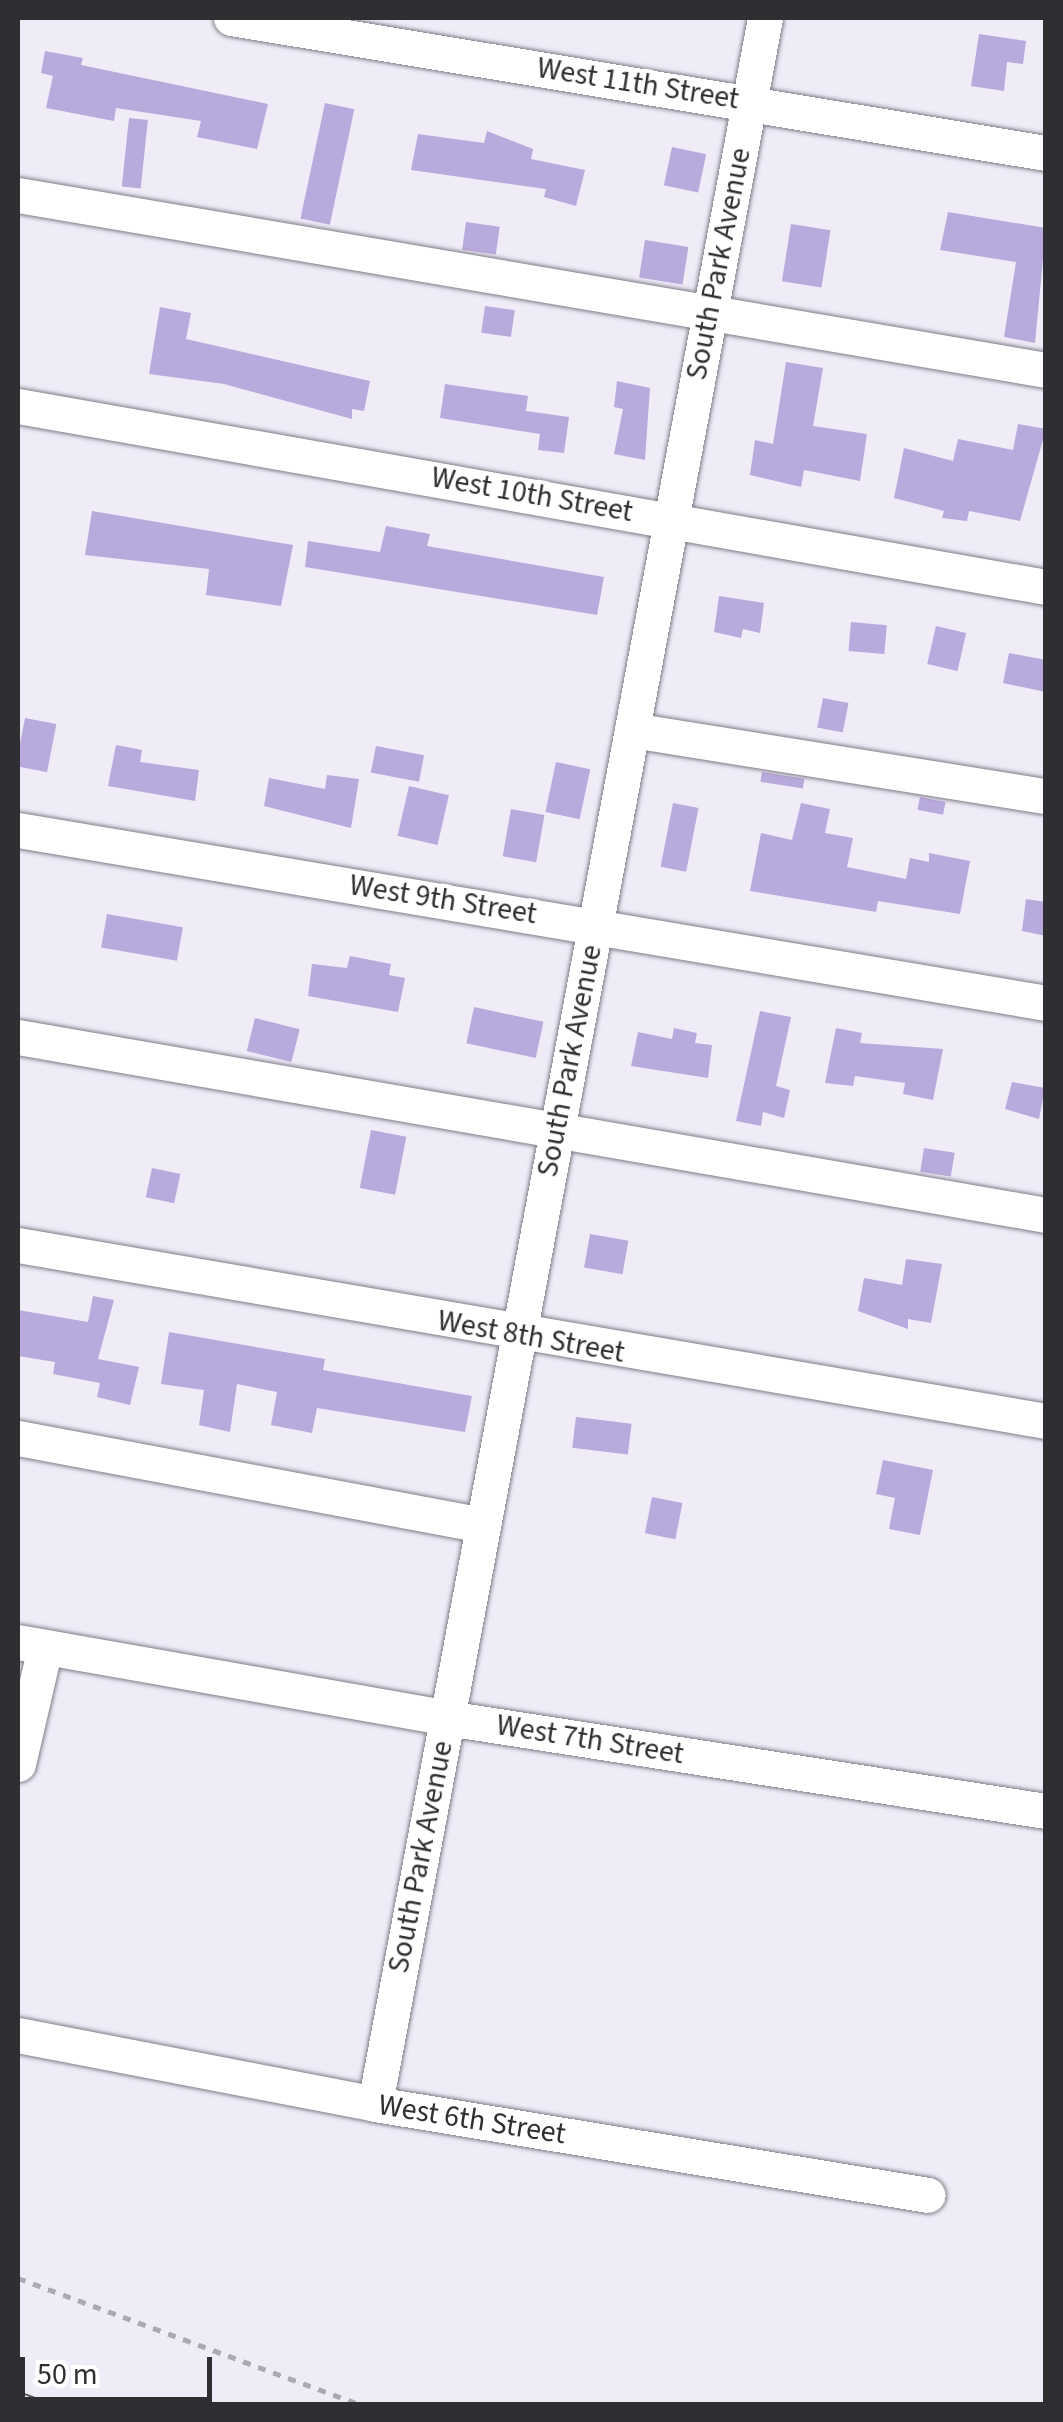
<!DOCTYPE html>
<html>
<head>
<meta charset="utf-8">
<style>
  body { margin:0 }
  #map { position:relative; width:1063px; height:2422px; overflow:hidden; background:#efecf8; font-family:"Source Sans 3",sans-serif }
  div>[style] { position:absolute }
  .building>* { inset:0; background:#b9aadd; transform-origin:0 0 }
  .path>* { height:5px; margin-top:-2.5px; transform-origin:0; background:repeating-linear-gradient(90deg,#aba9b2 0 8px,transparent 0 16px) }
  .roads { filter:drop-shadow(0 0 2px #807d88) drop-shadow(0 0 2px #807d88) }
  .minor>* { height:35px; margin:-17.5px; padding:0 17.5px; transform-origin:17.5px; border-radius:17.5px; background:#fff }
  .rail>* { height:11px; margin-top:-5.5px; transform-origin:0; background:repeating-linear-gradient(90deg,#fff 0 22px,#5b5a5f 0 44px); box-sizing:border-box; border-block:2px solid #5b5a5f }
  span { translate:-50% -50%; white-space:nowrap; text-align:center; line-height:1.15; -webkit-text-stroke:8px #fff; paint-order:stroke }
  .street-label { font-size:30px; color:#2f2e32 }
  .frame { position:absolute; inset:0; border:20px solid #2f2e32; pointer-events:none }
  .scale { position:absolute; left:20px; top:2357px; width:192px; height:45px; box-sizing:border-box; border:5px solid #2f2e32; border-top:0; padding-left:12px; font-size:30px; line-height:35px; white-space:nowrap; color:#2f2e32; -webkit-text-stroke:8px #fff; paint-order:stroke }
</style>
</head>
<body>
<div id="map">
  <div class="building">
    <div style="clip-path:polygon(979px 34px,1026px 41px,1023px 64px,1007px 62px,1004px 91px,971px 86px)"></div>
    <div style="clip-path:polygon(45px 51px,83px 58px,81px 65px,268px 104px,257px 149px,197px 137px,201px 121px,116px 108px,114px 121px,46px 108px,53px 76px,41px 73px)"></div>
    <div style="left:325px;top:103px;width:30px;height:118px;rotate:12deg"></div>
    <div style="left:129px;top:118px;width:19px;height:69px;rotate:6deg"></div>
    <div style="clip-path:polygon(487px 131px,533px 149px,531px 159px,585px 170px,576px 206px,544px 197px,546px 189px,411px 170px,418px 134px,484px 143px)"></div>
    <div style="left:672px;top:147px;width:35px;height:39px;rotate:12deg"></div>
    <div style="clip-path:polygon(948px 212px,1046px 228px,1035px 343px,1004px 337px,1016px 262px,940px 250px)"></div>
    <div style="left:466px;top:222px;width:34px;height:28px;rotate:8deg"></div>
    <div style="left:791px;top:224px;width:40px;height:58px;rotate:9deg"></div>
    <div style="left:645px;top:240px;width:44px;height:38px;rotate:9deg"></div>
    <div style="left:485px;top:306px;width:30px;height:27px;rotate:8deg"></div>
    <div style="clip-path:polygon(160px 307px,191px 313px,186px 339px,370px 381px,364px 411px,352px 409px,352px 419px,224px 384px,149px 374px)"></div>
    <div style="clip-path:polygon(786px 362px,823px 368px,813px 426px,867px 434px,860px 481px,804px 470px,801px 487px,750px 475px,755px 440px,773px 444px)"></div>
    <div style="clip-path:polygon(617px 381px,650px 388px,645px 460px,614px 454px,623px 409px,614px 407px)"></div>
    <div style="clip-path:polygon(445px 384px,528px 396px,526px 411px,569px 417px,564px 453px,538px 450px,540px 434px,440px 418px)"></div>
    <div style="clip-path:polygon(1018px 424px,1046px 429px,1020px 521px,969px 511px,967px 521px,942px 518px,944px 511px,894px 498px,904px 448px,953px 461px,958px 439px,1013px 450px)"></div>
    <div style="clip-path:polygon(92px 511px,293px 545px,281px 606px,206px 595px,209px 569px,85px 555px)"></div>
    <div style="clip-path:polygon(386px 526px,430px 534px,427px 546px,604px 577px,597px 615px,305px 567px,308px 541px,380px 552px)"></div>
    <div style="clip-path:polygon(719px 596px,764px 603px,760px 633px,743px 629px,741px 638px,714px 632px)"></div>
    <div style="left:851px;top:622px;width:36px;height:29px;rotate:5deg"></div>
    <div style="left:936px;top:626px;width:31px;height:39px;rotate:13deg"></div>
    <div style="clip-path:polygon(1009px 653px,1046px 660px,1046px 692px,1003px 683px)"></div>
    <div style="left:823px;top:698px;width:26px;height:30px;rotate:11deg"></div>
    <div style="left:25px;top:718px;width:32px;height:49px;rotate:11deg"></div>
    <div style="clip-path:polygon(116px 745px,142px 750px,140px 762px,199px 770px,195px 801px,108px 786px)"></div>
    <div style="left:376px;top:746px;width:49px;height:27px;rotate:11deg"></div>
    <div style="left:556px;top:762px;width:35px;height:51px;rotate:12deg"></div>
    <div style="left:762px;top:772px;width:43px;height:10px;rotate:9deg"></div>
    <div style="clip-path:polygon(327px 775px,359px 779px,351px 828px,264px 806px,269px 778px,325px 789px)"></div>
    <div style="left:409px;top:786px;width:41px;height:51px;rotate:13deg"></div>
    <div style="left:920px;top:797px;width:26px;height:13px;rotate:11deg"></div>
    <div style="left:673px;top:803px;width:26px;height:65px;rotate:11deg"></div>
    <div style="clip-path:polygon(801px 803px,830px 809px,825px 833px,853px 838px,847px 867px,906px 879px,910px 858px,929px 862px,929px 853px,970px 861px,960px 914px,878px 901px,876px 912px,750px 891px,761px 833px,792px 840px)"></div>
    <div style="left:511px;top:809px;width:34px;height:48px;rotate:10deg"></div>
    <div style="clip-path:polygon(1026px 899px,1046px 902px,1046px 936px,1022px 931px)"></div>
    <div style="left:107px;top:914px;width:77px;height:34px;rotate:10deg"></div>
    <div style="clip-path:polygon(350px 956px,391px 964px,389px 975px,405px 978px,398px 1012px,308px 996px,312px 964px,347px 968px)"></div>
    <div style="left:474px;top:1007px;width:71px;height:37px;rotate:12deg"></div>
    <div style="clip-path:polygon(760px 1011px,791px 1017px,776px 1086px,790px 1090px,784px 1118px,763px 1112px,761px 1126px,736px 1121px)"></div>
    <div style="left:255px;top:1018px;width:46px;height:34px;rotate:14deg"></div>
    <div style="clip-path:polygon(674px 1028px,697px 1033px,695px 1043px,712px 1045px,708px 1078px,631px 1066px,638px 1032px,672px 1039px)"></div>
    <div style="clip-path:polygon(836px 1028px,862px 1033px,860px 1043px,943px 1049px,933px 1100px,903px 1094px,905px 1083px,855px 1076px,853px 1086px,825px 1083px)"></div>
    <div style="clip-path:polygon(1012px 1082px,1045px 1088px,1039px 1119px,1005px 1109px)"></div>
    <div style="left:371px;top:1130px;width:36px;height:59px;rotate:11deg"></div>
    <div style="left:924px;top:1148px;width:31px;height:24px;rotate:9deg"></div>
    <div style="left:152px;top:1168px;width:29px;height:30px;rotate:12deg"></div>
    <div style="left:590px;top:1234px;width:39px;height:34px;rotate:10deg"></div>
    <div style="clip-path:polygon(906px 1259px,942px 1264px,931px 1323px,908px 1319px,908px 1329px,858px 1311px,864px 1278px,902px 1285px)"></div>
    <div style="clip-path:polygon(93px 1296px,114px 1300px,98px 1359px,139px 1367px,130px 1405px,97px 1397px,100px 1383px,53px 1374px,55px 1362px,18px 1356px,18px 1310px,88px 1322px)"></div>
    <div style="clip-path:polygon(169px 1332px,325px 1359px,323px 1370px,472px 1396px,465px 1432px,317px 1408px,312px 1433px,271px 1425px,277px 1392px,237px 1384px,230px 1432px,199px 1425px,204px 1390px,161px 1384px)"></div>
    <div style="left:576px;top:1417px;width:56px;height:31px;rotate:7deg"></div>
    <div style="clip-path:polygon(883px 1460px,933px 1470px,920px 1535px,889px 1529px,895px 1498px,876px 1494px)"></div>
    <div style="left:652px;top:1497px;width:31px;height:37px;rotate:11deg"></div>
  </div>
  <div class="path">
    <div style="left:18px;top:2278px;width:363px;rotate:20.3deg"></div>
  </div>
  <div class="roads">
    <div class="minor">
      <div style="left:231px;top:18px;width:826px;rotate:9.41deg"></div>
      <div style="left:18px;top:195px;width:1043px;rotate:9.66deg"></div>
      <div style="left:18px;top:406px;width:1044px;rotate:9.99deg"></div>
      <div style="left:632px;top:730px;width:419px;rotate:9.1deg"></div>
      <div style="left:18px;top:830px;width:1042px;rotate:9.55deg"></div>
      <div style="left:18px;top:1037px;width:1043px;rotate:9.82deg"></div>
      <div style="left:18px;top:1245px;width:1043px;rotate:9.72deg"></div>
      <div style="left:18px;top:1438px;width:473px;rotate:10.6deg"></div>
      <div style="left:18px;top:1642px;width:436px;rotate:10deg"></div>
      <div style="left:447px;top:1718px;width:606px;rotate:8.83deg"></div>
      <div style="left:18px;top:1764px;width:120px;rotate:-77deg"></div>
      <div style="left:18px;top:2035px;width:364px;rotate:10.9deg"></div>
      <div style="left:375px;top:2104px;width:560px;rotate:9.34deg"></div>
      <div style="left:375px;top:2104px;width:2122px;rotate:-79.41deg"></div>
    </div>
  </div>
  <div class="rail">
    <div style="left:18px;top:2396px;width:23px;rotate:20deg"></div>
  </div>
  <div class="street-label">
    <span style="left:638px;top:84px;rotate:9deg">West 11th Street</span>
    <span style="left:719px;top:264px;rotate:-79deg">South Park Avenue</span>
    <span style="left:532px;top:495px;rotate:10deg">West 10th Street</span>
    <span style="left:443px;top:900px;rotate:9deg">West 9th Street</span>
    <span style="left:570px;top:1061px;rotate:-79deg">South Park Avenue</span>
    <span style="left:531px;top:1337px;rotate:10deg">West 8th Street</span>
    <span style="left:590px;top:1740px;rotate:9deg">West 7th Street</span>
    <span style="left:421px;top:1857px;rotate:-79deg">South Park Avenue</span>
    <span style="left:472px;top:2120px;rotate:9deg">West 6th Street</span>
  </div>
  <div class="frame"></div>
  <div class="scale">50 m</div>
</div>
</body>
</html>
